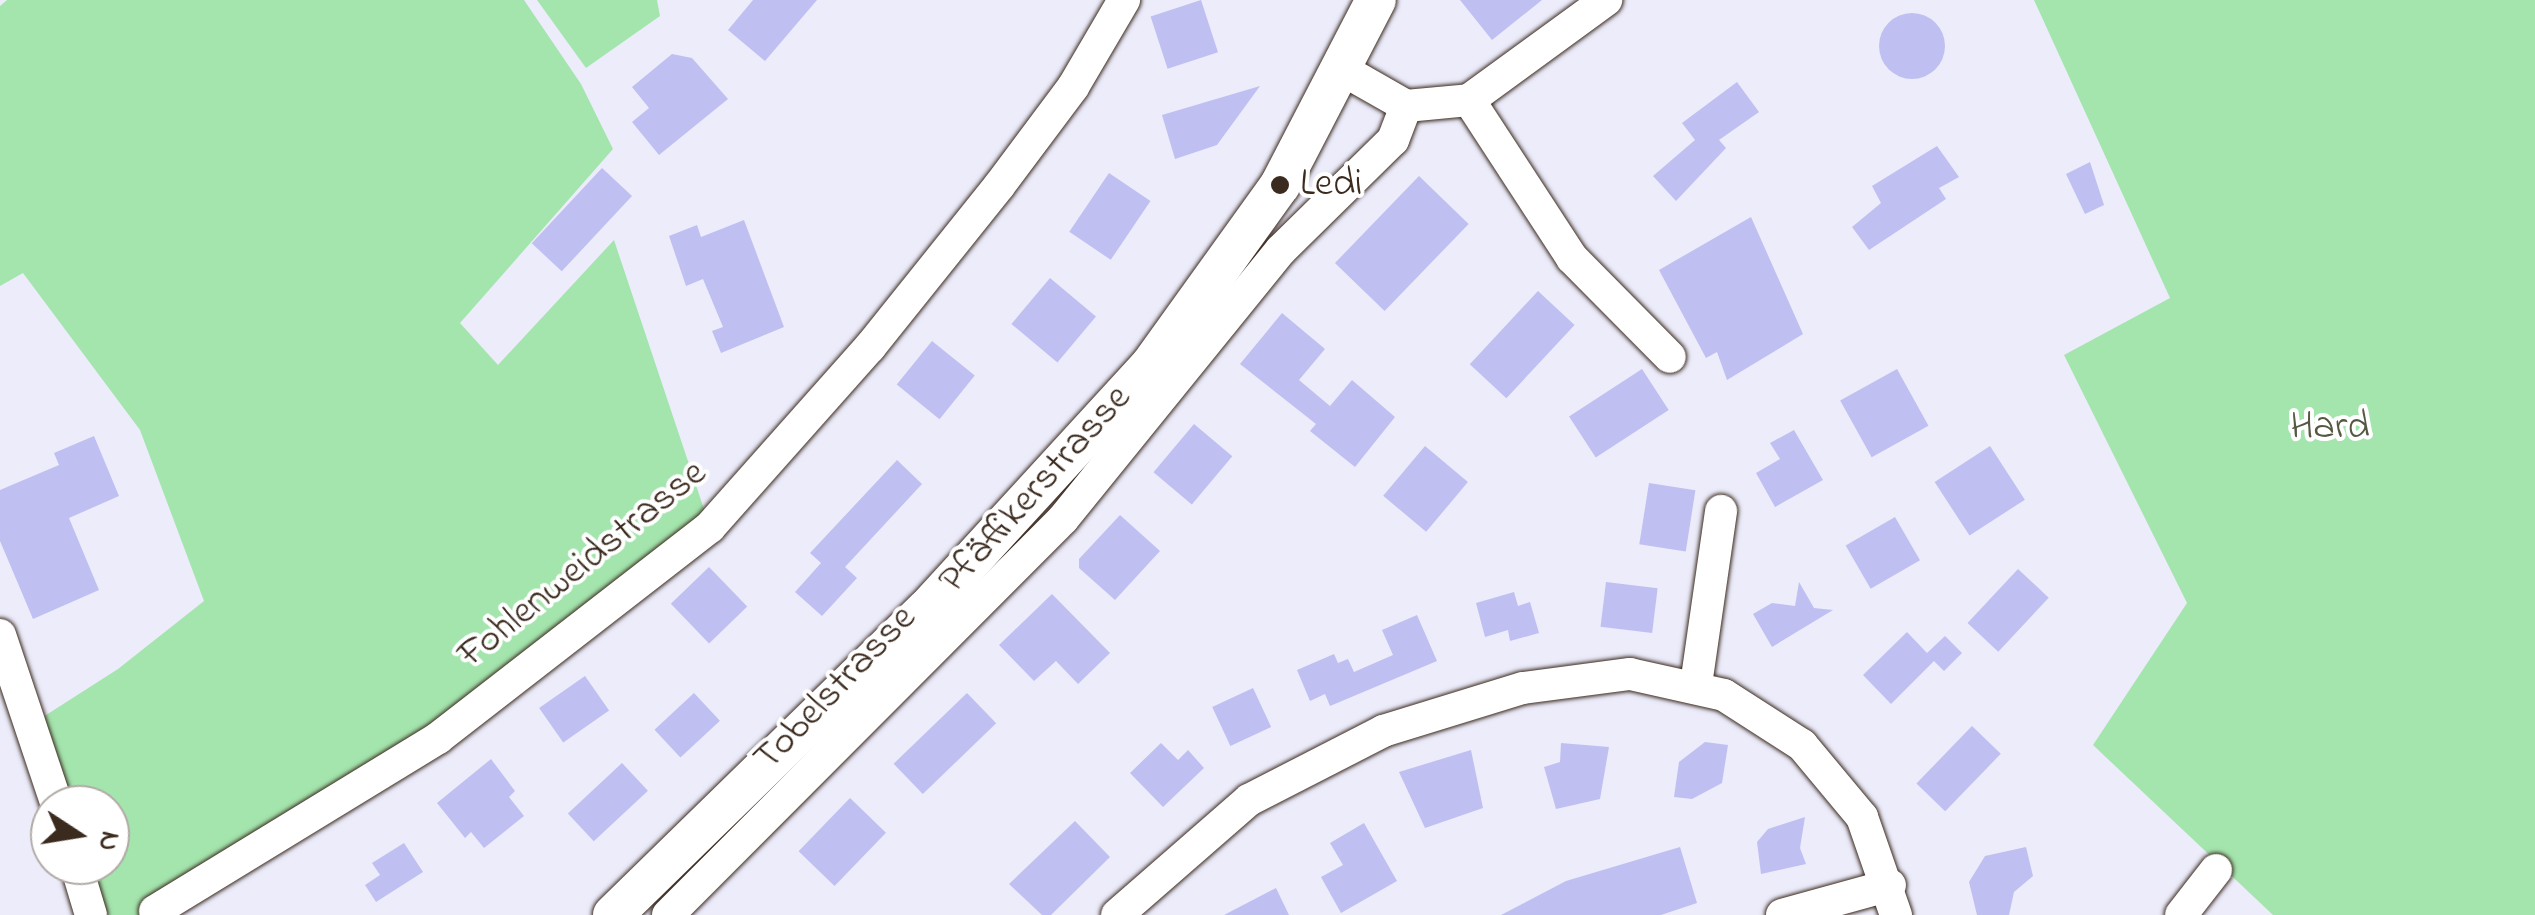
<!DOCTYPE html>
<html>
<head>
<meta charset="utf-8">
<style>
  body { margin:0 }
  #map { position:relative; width:2535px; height:915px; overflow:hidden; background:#ececfb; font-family:"Indie Flower",sans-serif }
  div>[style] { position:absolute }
  .green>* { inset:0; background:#a4e5ae }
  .building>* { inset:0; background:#c0bff1; transform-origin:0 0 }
  .round { border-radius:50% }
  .roads { filter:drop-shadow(0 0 2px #3b2a1e) drop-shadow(0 0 2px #3b2a1e) }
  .minor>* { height:32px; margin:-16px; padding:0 16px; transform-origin:16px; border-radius:16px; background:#fff }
  .major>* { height:40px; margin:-20px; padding:0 20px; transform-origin:20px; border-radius:20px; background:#fff }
  .dots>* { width:28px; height:28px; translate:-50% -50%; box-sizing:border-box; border:5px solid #fff; border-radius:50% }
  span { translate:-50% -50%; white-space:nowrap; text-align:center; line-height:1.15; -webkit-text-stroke:8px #fff; paint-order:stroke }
  .poi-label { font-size:40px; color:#3b2a1e }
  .left { translate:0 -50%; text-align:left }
  .park-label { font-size:40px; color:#555942 }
  .street-label { font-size:40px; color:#3b2a1e }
  .north { position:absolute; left:30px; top:785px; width:100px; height:100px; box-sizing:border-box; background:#fff; border:2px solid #b1aaa5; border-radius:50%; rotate:102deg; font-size:28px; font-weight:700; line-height:40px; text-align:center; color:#3b2a1e }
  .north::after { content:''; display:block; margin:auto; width:35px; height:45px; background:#3b2a1e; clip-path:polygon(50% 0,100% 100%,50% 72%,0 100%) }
</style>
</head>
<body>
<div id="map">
  <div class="green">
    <div style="clip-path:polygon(7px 0,524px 0,581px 84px,613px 149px,460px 323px,498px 365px,614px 240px,710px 527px,438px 738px,147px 915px,91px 915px,76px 865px,110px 865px,110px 805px,57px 805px,32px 724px,118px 669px,204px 601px,140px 430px,23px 273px,0 286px,0 6px)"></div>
    <div style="clip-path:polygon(537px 0,657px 0,660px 16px,586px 68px)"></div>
    <div style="clip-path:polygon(2034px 0,2535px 0,2535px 915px,2273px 915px,2093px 745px,2187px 603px,2064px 355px,2170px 298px)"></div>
  </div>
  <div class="building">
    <div style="clip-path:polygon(753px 0,817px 0,765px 61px,728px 30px)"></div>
    <div style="left:1201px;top:0;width:55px;height:53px;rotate:72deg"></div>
    <div style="clip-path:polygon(1460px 0,1542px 0,1492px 40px)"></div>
    <div class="round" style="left:1879px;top:13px;width:66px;height:66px"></div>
    <div style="clip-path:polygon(672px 54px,692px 58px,728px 99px,659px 155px,632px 122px,649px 108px,632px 87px)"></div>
    <div style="clip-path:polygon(1737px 82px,1759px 112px,1719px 140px,1726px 148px,1676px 201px,1653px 176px,1695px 140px,1682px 123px)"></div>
    <div style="clip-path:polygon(1260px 86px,1217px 145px,1175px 159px,1162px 115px)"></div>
    <div style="clip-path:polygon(1937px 146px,1959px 177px,1939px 188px,1946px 199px,1869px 250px,1852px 227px,1881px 203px,1872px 186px)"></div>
    <div style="clip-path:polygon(2090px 162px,2104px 205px,2085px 214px,2066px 174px)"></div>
    <div style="left:602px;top:168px;width:41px;height:103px;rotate:43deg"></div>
    <div style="left:1109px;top:173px;width:50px;height:71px;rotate:34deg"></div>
    <div style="left:1419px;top:176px;width:69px;height:121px;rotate:44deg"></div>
    <div style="clip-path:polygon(1751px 217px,1803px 334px,1727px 380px,1717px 352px,1706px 358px,1659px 270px)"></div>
    <div style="clip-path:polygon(744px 220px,784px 327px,721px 353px,712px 331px,723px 327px,703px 279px,686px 286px,669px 236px,697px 225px,701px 237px)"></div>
    <div style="left:1050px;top:278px;width:60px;height:60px;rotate:40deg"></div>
    <div style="left:1538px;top:291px;width:50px;height:100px;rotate:43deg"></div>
    <div style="clip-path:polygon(1282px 313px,1325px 349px,1299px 380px,1330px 406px,1352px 380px,1395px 417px,1355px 467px,1310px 431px,1316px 424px,1240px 364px)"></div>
    <div style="left:932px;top:341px;width:55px;height:56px;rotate:39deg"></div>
    <div style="left:1642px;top:369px;width:49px;height:87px;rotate:57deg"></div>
    <div style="left:1897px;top:369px;width:65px;height:65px;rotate:61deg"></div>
    <div style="left:1194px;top:424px;width:50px;height:63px;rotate:40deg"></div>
    <div style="clip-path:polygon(1794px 430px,1823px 480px,1775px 507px,1756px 473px,1780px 459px,1770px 443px)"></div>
    <div style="clip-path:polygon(94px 436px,119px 496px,69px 518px,99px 590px,33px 619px,0 541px,0 490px,59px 465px,54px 453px)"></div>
    <div style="left:1425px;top:446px;width:56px;height:65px;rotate:40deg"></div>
    <div style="left:1990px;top:446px;width:64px;height:66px;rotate:57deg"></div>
    <div style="clip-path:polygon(897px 460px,922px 484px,845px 567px,857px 578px,822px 616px,795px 592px,821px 563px,810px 553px)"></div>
    <div style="left:1649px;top:483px;width:47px;height:62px;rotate:9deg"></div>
    <div style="clip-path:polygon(1120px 515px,1160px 551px,1115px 600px,1079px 568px,1079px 559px)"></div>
    <div style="left:1895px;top:517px;width:50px;height:57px;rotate:60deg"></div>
    <div style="left:709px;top:567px;width:55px;height:53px;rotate:46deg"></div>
    <div style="left:2018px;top:569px;width:42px;height:74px;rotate:43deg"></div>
    <div style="left:1606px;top:582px;width:52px;height:45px;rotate:7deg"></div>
    <div style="clip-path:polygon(1799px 582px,1814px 608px,1833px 610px,1772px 647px,1753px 614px,1772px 603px,1795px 606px)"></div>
    <div style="clip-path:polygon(1514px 592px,1518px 606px,1530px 602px,1539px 633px,1510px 641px,1508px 630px,1485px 637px,1476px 603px)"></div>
    <div style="clip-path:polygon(1052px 594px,1110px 653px,1078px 684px,1056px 661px,1034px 681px,999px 645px)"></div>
    <div style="clip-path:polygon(1417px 615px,1437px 661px,1330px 706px,1325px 694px,1310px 701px,1297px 670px,1334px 654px,1338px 663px,1348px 659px,1354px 672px,1393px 655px,1382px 630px)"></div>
    <div style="clip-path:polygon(1907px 632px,1927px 653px,1945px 636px,1962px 653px,1944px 671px,1934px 661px,1891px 704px,1863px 675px)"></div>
    <div style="left:585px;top:676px;width:42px;height:56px;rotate:55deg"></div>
    <div style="left:1253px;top:688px;width:43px;height:45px;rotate:65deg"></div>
    <div style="left:694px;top:693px;width:38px;height:54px;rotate:47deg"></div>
    <div style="left:967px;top:693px;width:42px;height:102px;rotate:46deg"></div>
    <div style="left:1972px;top:726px;width:40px;height:80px;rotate:44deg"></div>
    <div style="clip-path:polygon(1705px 742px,1728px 745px,1722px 783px,1692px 799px,1674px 797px,1679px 762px)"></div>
    <div style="clip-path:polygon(1161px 743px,1178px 760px,1188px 750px,1204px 768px,1163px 807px,1130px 773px)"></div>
    <div style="clip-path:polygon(1561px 743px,1609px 747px,1600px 799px,1556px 809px,1544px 767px,1560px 762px)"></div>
    <div style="clip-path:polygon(1471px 750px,1483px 808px,1425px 828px,1399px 772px)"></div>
    <div style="clip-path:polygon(491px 759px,515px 791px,509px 797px,524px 816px,484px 848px,471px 832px,465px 838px,437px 803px)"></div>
    <div style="left:622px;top:763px;width:38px;height:74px;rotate:47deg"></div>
    <div style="left:850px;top:798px;width:50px;height:74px;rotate:44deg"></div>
    <div style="clip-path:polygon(1805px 817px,1800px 848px,1806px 864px,1761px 874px,1757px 842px,1768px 829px)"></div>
    <div style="clip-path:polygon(1075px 821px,1110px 857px,1051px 915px,1042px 915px,1009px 884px)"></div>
    <div style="clip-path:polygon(1364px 823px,1397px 881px,1341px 913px,1321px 877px,1343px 865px,1330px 843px)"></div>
    <div style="clip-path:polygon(404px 843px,423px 872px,376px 902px,365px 885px,380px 875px,372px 863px)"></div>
    <div style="clip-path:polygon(1680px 847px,1697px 903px,1661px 915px,1501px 915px,1566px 881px)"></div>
    <div style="clip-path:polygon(2026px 847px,2033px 876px,2014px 892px,2009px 915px,1977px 915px,1969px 882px,1985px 856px)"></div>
    <div style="clip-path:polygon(1276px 888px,1289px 915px,1224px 915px)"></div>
  </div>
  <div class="roads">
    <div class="minor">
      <div style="left:1343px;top:70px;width:73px;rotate:29.7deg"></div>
      <div style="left:1406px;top:106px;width:63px;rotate:-5.4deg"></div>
      <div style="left:1469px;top:100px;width:170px;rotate:-36.1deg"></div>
      <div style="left:1469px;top:100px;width:189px;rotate:56.9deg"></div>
      <div style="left:1572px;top:258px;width:139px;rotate:45.3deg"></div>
      <div style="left:0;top:635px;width:179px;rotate:71.5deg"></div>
      <div style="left:1696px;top:685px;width:176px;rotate:-81.8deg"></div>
      <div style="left:76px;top:865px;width:52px;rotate:73.3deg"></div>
      <div style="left:155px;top:911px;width:332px;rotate:-31.4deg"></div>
      <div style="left:438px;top:738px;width:344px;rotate:-37.8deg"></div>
      <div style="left:710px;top:527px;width:241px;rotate:-48.4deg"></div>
      <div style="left:870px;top:347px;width:206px;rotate:-51.3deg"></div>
      <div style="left:999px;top:186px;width:124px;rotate:-53.2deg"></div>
      <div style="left:1073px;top:87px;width:101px;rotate:-59.6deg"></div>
      <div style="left:668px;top:915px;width:559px;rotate:-45.07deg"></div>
      <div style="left:1063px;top:519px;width:346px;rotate:-51deg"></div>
      <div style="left:1281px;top:250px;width:157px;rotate:-44.5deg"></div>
      <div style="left:1393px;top:140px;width:36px;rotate:-69deg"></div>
      <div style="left:1117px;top:915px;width:175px;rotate:-41.1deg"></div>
      <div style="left:1249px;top:800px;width:151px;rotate:-27.2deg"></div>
      <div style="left:1383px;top:731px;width:146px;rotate:-17.1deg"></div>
      <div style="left:1523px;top:688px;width:108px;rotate:-7.5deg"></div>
      <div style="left:1630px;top:674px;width:96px;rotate:12.6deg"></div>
      <div style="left:1724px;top:695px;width:93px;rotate:32.7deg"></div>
      <div style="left:1802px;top:745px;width:94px;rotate:50.2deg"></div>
      <div style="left:1862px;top:817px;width:104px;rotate:70.9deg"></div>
      <div style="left:1782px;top:915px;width:112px;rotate:-15.5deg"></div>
      <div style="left:2181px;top:915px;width:57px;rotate:-52.1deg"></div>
    </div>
    <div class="major">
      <div style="left:613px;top:915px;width:438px;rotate:-44.3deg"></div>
      <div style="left:927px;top:609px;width:330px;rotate:-47.5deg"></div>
      <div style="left:1150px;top:366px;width:223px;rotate:-54.3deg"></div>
      <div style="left:1280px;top:185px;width:208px;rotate:-62.6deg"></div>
    </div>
  </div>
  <div class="dots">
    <div style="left:1280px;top:185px;background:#3b2a1e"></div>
  </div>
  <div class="poi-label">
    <span class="left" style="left:1300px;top:185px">Ledi</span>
  </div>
  <div class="park-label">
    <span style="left:2330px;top:428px">Hard</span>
  </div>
  <div class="street-label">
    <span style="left:1036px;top:490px;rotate:-48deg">Pfäffikerstrasse</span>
    <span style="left:583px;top:565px;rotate:-39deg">Fohlenweidstrasse</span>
    <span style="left:836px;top:689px;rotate:-46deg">Tobelstrasse</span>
  </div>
  <div class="north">N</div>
</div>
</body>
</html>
